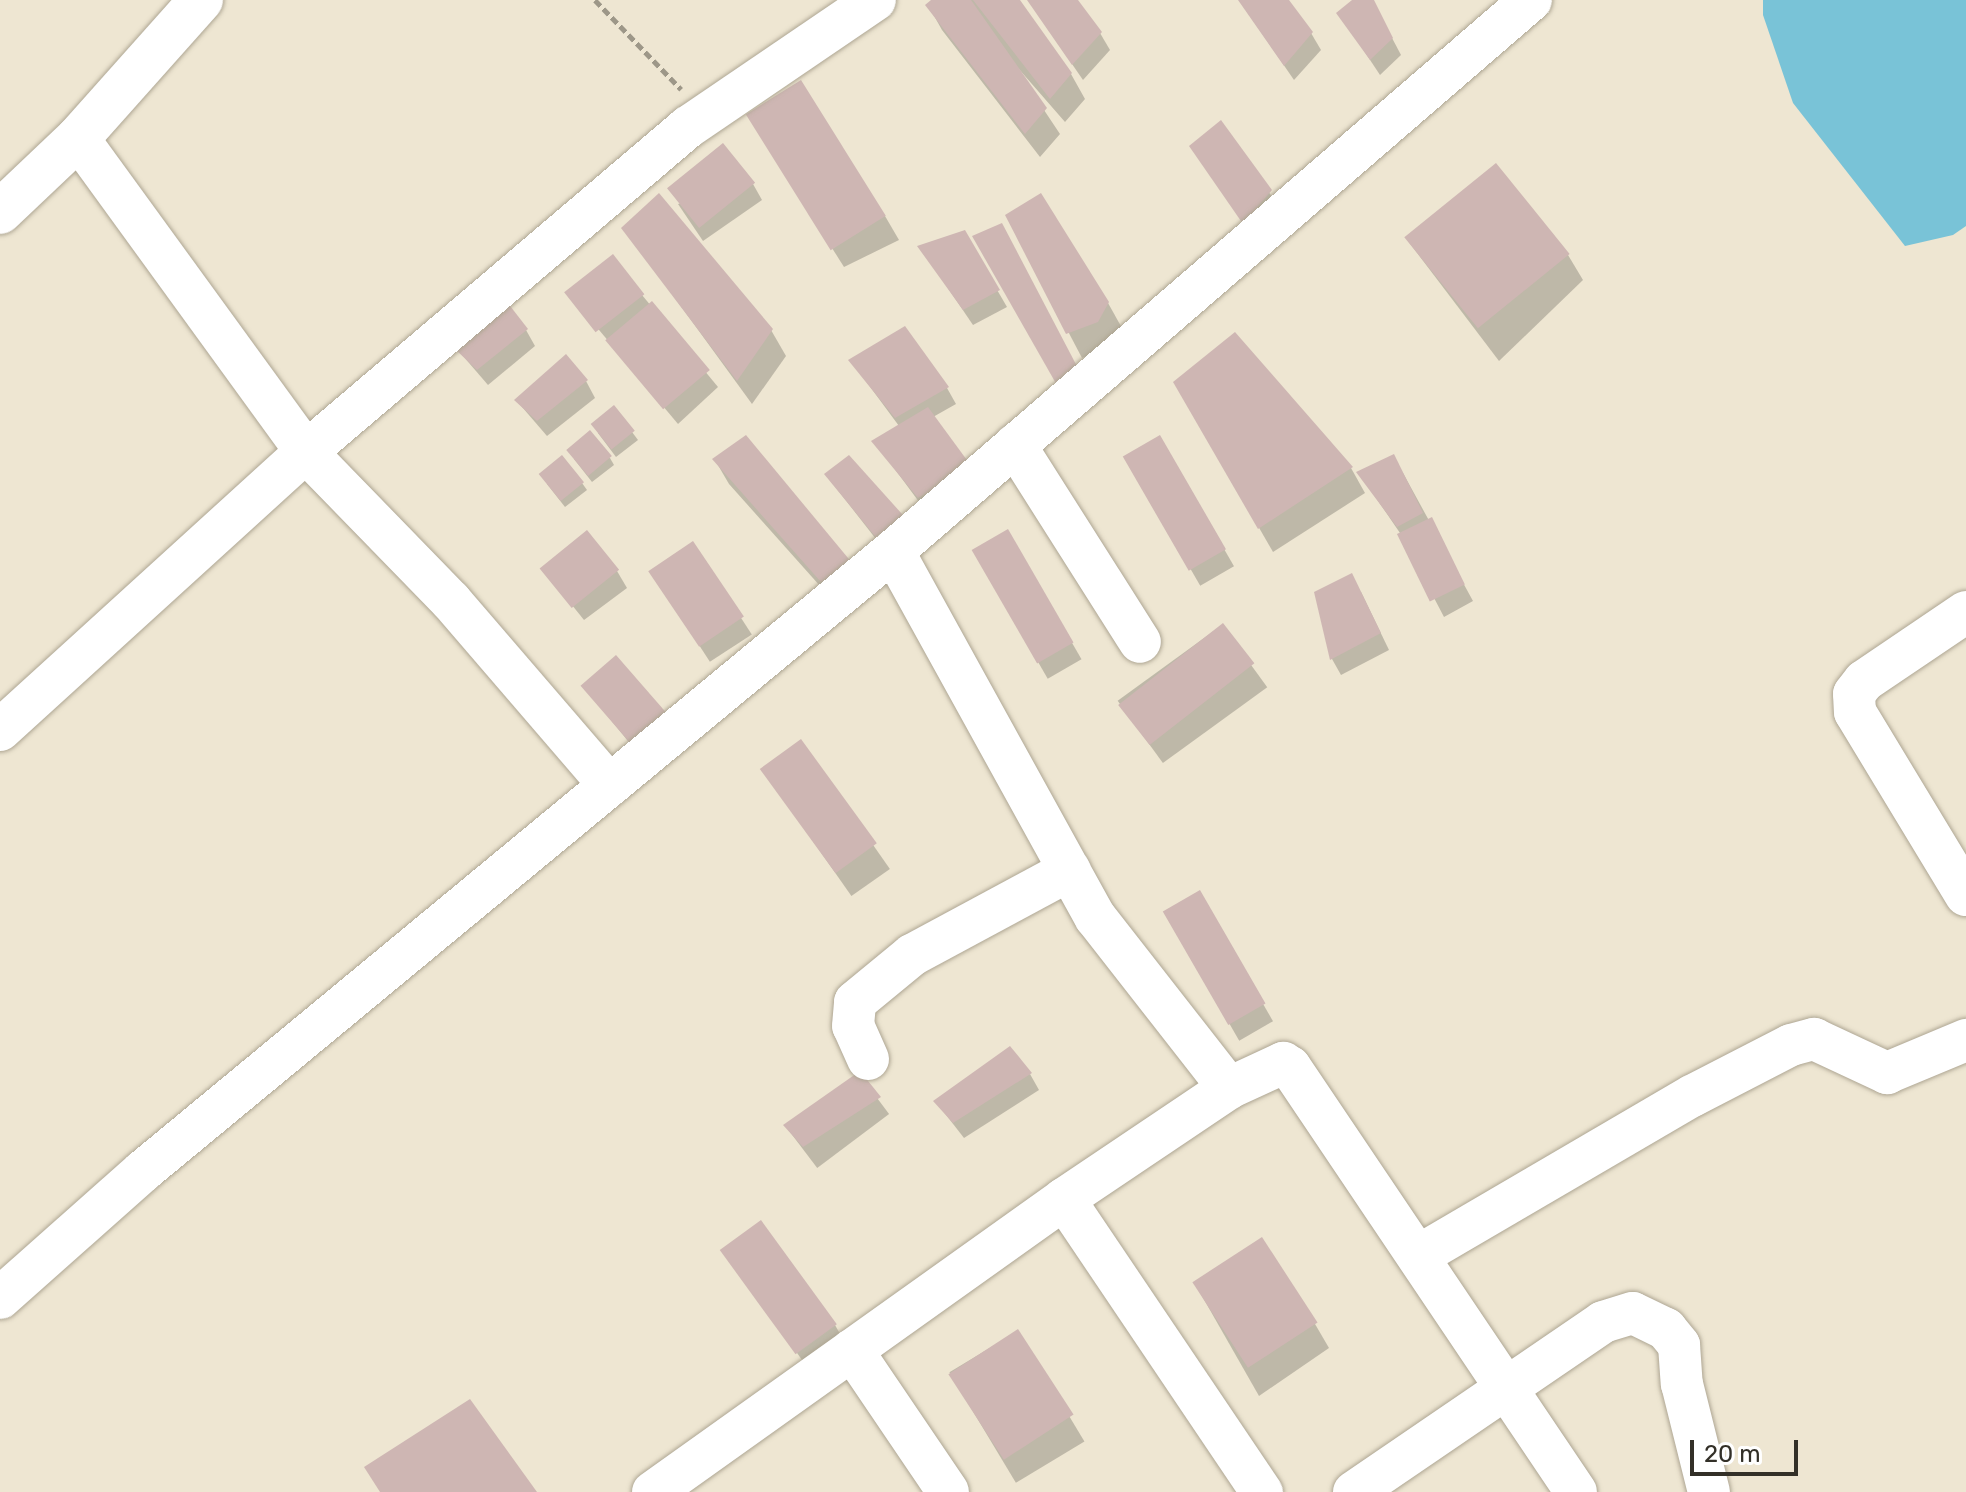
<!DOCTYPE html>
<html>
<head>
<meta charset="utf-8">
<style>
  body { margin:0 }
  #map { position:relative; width:1966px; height:1492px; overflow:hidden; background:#eee6d2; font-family:Rubik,sans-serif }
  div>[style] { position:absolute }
  .water>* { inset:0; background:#79c3d7 }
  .shadow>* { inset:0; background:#0003; transform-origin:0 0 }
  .building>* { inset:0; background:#ceb6b3; transform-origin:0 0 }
  .path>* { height:5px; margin-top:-2.5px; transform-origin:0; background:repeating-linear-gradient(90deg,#9d9788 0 8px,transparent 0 12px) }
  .roads { filter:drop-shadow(0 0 2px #aea693) drop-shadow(0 0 2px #aea693) }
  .minor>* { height:42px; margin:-21px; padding:0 21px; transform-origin:21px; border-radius:21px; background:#fff }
  .major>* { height:44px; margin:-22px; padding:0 22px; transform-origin:22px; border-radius:22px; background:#fff }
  span { translate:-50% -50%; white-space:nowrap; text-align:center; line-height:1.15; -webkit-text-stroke:6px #fff; paint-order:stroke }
  .scale { position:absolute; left:1690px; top:1440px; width:108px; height:36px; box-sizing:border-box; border:4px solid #333028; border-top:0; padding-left:10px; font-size:24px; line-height:28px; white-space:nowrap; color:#333028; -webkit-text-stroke:6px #fff; paint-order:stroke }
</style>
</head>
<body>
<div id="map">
  <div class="water">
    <div style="clip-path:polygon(1763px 0,1966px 0,1966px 226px,1953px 235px,1905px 246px,1793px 103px,1763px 15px)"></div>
  </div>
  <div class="shadow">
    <div style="clip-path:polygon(935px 0,1018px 0,1071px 74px,1085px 99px,1065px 122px,1010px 59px,1060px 134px,1040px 157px,942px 30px,928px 5px)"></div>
    <div style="clip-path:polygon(1028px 0,1075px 0,1100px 33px,1110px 50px,1083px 80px)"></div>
    <div style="clip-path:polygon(1239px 0,1286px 0,1311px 33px,1321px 50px,1294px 80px)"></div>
    <div style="clip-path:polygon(1355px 0,1372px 0,1401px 55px,1380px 75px,1339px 13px)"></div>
    <div style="clip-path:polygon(1220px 123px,1280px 208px,1253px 238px)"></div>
    <div style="clip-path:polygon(765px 142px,885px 216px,899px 240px,844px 267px)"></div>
    <div style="clip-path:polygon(753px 184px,762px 200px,703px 241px,678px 204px)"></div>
    <div style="clip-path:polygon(1007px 215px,1108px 303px,1122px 328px,1111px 346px,1082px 358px)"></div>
    <div style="clip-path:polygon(624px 228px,771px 330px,786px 356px,752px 404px)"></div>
    <div style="clip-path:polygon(964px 233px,1007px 307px,973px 325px,920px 247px)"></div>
    <div style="clip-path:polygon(1408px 241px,1568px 255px,1583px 280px,1499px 361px)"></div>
    <div style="clip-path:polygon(568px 293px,642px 295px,718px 387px,678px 424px)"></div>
    <div style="clip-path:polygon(526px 330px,535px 346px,488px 385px,457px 349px)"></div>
    <div style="clip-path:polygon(851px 361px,947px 388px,956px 404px,933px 417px,970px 468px,928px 514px,874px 441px,899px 426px)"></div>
    <div style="clip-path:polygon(586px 381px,595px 398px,547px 436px,516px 400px)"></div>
    <div style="clip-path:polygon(1175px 382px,1351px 468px,1365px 493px,1273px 552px)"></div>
    <div style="clip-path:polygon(614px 408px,638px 440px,616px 457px,598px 433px)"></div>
    <div style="left:1160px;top:438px;width:148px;height:39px;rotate:60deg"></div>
    <div style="clip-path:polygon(610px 458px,614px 465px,592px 482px,574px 459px)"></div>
    <div style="clip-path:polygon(715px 460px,851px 565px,837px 605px,729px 484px)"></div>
    <div style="clip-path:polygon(1359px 473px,1403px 473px,1473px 601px,1444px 617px,1400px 533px)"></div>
    <div style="clip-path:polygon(826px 475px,919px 541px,890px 557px)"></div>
    <div style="clip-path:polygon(582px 483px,587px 490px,565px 507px,547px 484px)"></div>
    <div style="left:1008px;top:532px;width:147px;height:39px;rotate:60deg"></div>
    <div style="left:693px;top:544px;width:108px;height:50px;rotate:57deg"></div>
    <div style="clip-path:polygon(543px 569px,617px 571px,627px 588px,584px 620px)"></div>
    <div style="clip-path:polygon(1361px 592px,1389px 650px,1341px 675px,1332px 659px,1316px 593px)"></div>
    <div style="left:1222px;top:625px;width:77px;height:129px;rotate:54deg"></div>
    <div style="left:616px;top:658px;width:91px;height:43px;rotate:51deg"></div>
    <div style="left:801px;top:742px;width:155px;height:47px;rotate:55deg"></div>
    <div style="left:1199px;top:893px;width:148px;height:39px;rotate:60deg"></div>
    <div style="left:859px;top:1074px;width:50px;height:90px;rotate:53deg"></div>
    <div style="clip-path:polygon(1030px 1074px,1039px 1090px,964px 1138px,936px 1102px)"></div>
    <div style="clip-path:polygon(723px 1250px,835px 1325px,849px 1350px,815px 1378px)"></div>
    <div style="clip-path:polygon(1194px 1282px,1315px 1324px,1329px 1348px,1259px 1396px)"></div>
    <div style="left:1018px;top:1331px;width:129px;height:80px;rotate:59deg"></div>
  </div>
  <div class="building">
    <div style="clip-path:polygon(931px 0,971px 0,1047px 108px,1025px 134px,925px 5px)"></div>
    <div style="clip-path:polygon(973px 0,1020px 0,1072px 73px,1050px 99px)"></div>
    <div style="clip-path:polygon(1027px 0,1078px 0,1102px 32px,1072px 65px)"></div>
    <div style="clip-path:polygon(1238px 0,1289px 0,1313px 32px,1284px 66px)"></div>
    <div style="clip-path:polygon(1352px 0,1374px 0,1393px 38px,1370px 60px,1336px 13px)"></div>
    <div style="left:801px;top:80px;width:160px;height:65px;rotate:58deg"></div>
    <div style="clip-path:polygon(1221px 120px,1272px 190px,1243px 224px,1189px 146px)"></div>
    <div style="left:723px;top:143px;width:51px;height:72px;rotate:51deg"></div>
    <div style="left:1496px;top:163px;width:117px;height:118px;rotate:51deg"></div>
    <div style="clip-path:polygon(659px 193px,773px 329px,737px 381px,621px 228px)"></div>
    <div style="clip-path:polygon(1041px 193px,1109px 302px,1098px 322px,1066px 334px,1005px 215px)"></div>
    <div style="clip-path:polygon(1002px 223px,1080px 372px,1058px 387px,972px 236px)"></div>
    <div style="clip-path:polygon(965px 230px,1000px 290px,963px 310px,917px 246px)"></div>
    <div style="left:613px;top:254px;width:51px;height:62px;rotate:52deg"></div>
    <div style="left:652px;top:301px;width:90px;height:61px;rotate:50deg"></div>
    <div style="clip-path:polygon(507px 302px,528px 329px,477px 370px,455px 349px)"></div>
    <div style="clip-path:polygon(905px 326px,949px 387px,895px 418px,848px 360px)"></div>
    <div style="clip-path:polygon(1235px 332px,1353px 467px,1258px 529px,1173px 382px)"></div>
    <div style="clip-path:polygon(566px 354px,588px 380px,537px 421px,514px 400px)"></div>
    <div style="left:614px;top:405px;width:33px;height:30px;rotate:51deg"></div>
    <div style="clip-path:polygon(928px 407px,972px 467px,918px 498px,871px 441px)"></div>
    <div style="left:590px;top:430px;width:34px;height:31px;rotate:50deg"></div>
    <div style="clip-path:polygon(746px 435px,853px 564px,821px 582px,712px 459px)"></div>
    <div style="left:1160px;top:435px;width:132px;height:43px;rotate:60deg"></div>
    <div style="clip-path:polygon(1394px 454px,1423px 513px,1397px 527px,1356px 472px)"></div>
    <div style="left:562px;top:455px;width:35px;height:30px;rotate:51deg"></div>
    <div style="clip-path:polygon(849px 455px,911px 524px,879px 541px,824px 474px)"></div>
    <div style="left:1432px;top:517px;width:75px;height:39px;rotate:64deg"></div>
    <div style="left:1008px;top:529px;width:131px;height:42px;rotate:60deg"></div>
    <div style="left:587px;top:530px;width:51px;height:61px;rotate:51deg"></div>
    <div style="left:693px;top:541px;width:91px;height:54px;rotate:56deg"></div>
    <div style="clip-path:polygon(1352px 573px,1381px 633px,1330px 660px,1314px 592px)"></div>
    <div style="left:1223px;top:623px;width:51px;height:133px;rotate:52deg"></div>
    <div style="left:616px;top:655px;width:75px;height:47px;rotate:49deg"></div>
    <div style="left:801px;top:739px;width:129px;height:51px;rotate:54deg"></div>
    <div style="left:1200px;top:890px;width:131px;height:43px;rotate:60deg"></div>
    <div style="clip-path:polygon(1010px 1046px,1032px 1073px,953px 1123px,933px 1101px)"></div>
    <div style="clip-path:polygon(860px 1071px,881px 1097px,803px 1147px,783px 1125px)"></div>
    <div style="left:761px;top:1220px;width:129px;height:51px;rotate:54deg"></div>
    <div style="left:1262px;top:1237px;width:102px;height:83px;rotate:57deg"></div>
    <div style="left:1018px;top:1329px;width:102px;height:83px;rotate:57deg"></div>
    <div style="clip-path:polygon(470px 1399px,537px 1492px,380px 1492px,364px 1467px)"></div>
  </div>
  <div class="path">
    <div style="left:595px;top:0;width:124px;rotate:46deg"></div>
  </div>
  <div class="roads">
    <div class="minor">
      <div style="left:78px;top:138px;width:388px;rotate:54deg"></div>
      <div style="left:306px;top:452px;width:208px;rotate:45.8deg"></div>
      <div style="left:451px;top:601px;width:243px;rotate:49.3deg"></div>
      <div style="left:1015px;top:445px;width:233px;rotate:57.6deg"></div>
      <div style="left:893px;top:551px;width:419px;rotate:61.1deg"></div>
      <div style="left:1096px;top:918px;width:216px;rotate:52deg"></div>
      <div style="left:1966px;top:612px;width:123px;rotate:145.9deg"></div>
      <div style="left:1864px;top:681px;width:16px;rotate:128deg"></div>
      <div style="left:1854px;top:694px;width:18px;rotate:87deg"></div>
      <div style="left:1855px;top:712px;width:214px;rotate:58.8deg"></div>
      <div style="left:0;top:730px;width:413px;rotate:-42.3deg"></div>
      <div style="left:306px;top:452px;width:502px;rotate:-40.39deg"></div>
      <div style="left:688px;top:127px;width:226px;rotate:-34.2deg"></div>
      <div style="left:868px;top:1059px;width:36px;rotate:-114deg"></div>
      <div style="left:853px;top:1026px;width:24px;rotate:-85deg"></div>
      <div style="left:855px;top:1002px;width:74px;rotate:-39.5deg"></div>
      <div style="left:912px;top:955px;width:179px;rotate:-28.3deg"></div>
      <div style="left:1064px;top:1199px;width:354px;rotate:56deg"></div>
      <div style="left:1418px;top:1256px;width:317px;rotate:-30.3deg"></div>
      <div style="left:1692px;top:1096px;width:111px;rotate:-27.3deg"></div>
      <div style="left:1791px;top:1045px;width:24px;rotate:-15deg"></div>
      <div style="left:1814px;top:1039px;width:81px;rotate:25deg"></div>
      <div style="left:1887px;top:1073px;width:86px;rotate:-22.7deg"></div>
      <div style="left:0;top:1298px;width:191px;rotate:-41.6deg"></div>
      <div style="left:143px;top:1171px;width:973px;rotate:-39.58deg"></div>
      <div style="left:893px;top:551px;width:843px;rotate:-40.82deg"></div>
      <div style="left:852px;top:1350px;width:171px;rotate:55.9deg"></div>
      <div style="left:653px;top:1492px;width:505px;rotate:-35.48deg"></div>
      <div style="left:1064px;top:1199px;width:199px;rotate:-33.9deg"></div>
      <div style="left:1229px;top:1088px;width:60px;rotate:-24.8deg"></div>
      <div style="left:1283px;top:1063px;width:8px;rotate:30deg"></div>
      <div style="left:1290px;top:1067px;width:512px;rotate:56.06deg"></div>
      <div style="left:1354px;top:1492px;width:301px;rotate:-34.3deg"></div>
      <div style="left:1603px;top:1322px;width:31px;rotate:-17deg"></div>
      <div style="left:1633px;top:1313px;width:37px;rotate:26deg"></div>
      <div style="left:1666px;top:1329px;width:21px;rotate:51deg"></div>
      <div style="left:1679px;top:1345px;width:39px;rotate:86deg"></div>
      <div style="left:1682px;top:1384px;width:111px;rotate:76deg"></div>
    </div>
    <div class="major">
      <div style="left:0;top:212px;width:108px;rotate:-43.5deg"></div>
      <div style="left:78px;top:138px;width:185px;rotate:-48.3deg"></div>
    </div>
  </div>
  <div class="scale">20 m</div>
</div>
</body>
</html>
